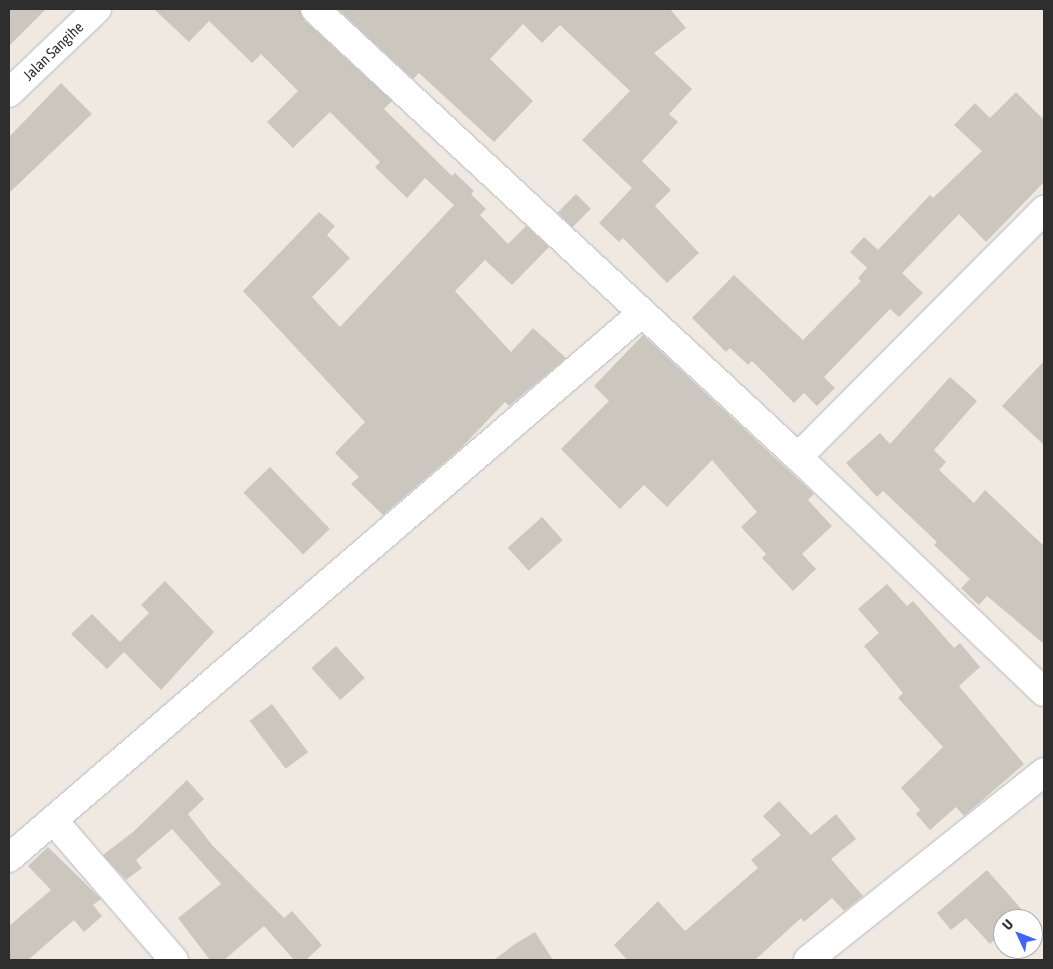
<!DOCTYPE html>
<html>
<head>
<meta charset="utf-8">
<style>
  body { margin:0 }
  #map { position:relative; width:1053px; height:969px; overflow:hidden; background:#efe9e1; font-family:"Asap Condensed",sans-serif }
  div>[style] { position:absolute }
  .building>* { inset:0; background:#cbc7bf; transform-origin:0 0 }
  .roads { filter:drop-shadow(0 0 1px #b4b7c1) drop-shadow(0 0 1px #b4b7c1) }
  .minor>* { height:28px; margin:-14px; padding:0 14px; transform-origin:14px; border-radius:14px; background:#fff }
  span { translate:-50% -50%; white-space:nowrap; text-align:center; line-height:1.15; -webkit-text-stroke:4.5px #fff; paint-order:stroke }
  .street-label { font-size:15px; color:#2e2e2e }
  .frame { position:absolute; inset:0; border:10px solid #2e2e2e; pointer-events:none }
  .north { position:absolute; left:993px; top:909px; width:50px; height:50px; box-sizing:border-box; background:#fff; border:1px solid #ababab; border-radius:50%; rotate:313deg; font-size:14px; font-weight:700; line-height:20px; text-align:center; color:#2e2e2e }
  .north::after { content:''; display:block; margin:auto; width:18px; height:22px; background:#4264fb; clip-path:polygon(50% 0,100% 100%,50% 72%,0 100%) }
</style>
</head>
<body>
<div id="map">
  <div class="building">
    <div style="clip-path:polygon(9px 9px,46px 9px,9px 46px)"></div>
    <div style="clip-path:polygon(154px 9px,300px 9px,304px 20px,392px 101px,384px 109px,452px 176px,455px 173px,474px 191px,471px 194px,486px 209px,480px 215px,508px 244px,526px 226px,549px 247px,512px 285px,485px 260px,455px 291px,511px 352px,533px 328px,566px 358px,509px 406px,505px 402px,462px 447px,383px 515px,351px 484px,359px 477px,335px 453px,365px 422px,243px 291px,319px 212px,335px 226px,327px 235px,350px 258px,312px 297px,340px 327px,454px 205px,425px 178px,407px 198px,375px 167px,380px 162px,330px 112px,293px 148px,267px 122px,298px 91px,261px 54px,252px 63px,209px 21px,189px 42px)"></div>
    <div style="clip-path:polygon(338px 9px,670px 9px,686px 28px,654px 53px,692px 89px,669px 114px,678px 122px,642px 161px,671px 190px,655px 206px,699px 253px,667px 283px,623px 238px,619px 242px,599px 223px,632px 188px,582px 140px,630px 91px,560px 25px,542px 43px,523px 24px,490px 59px,533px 101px,494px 142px,419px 73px,413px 79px)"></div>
    <div style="clip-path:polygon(61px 83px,92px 114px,9px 193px,9px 137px)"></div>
    <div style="clip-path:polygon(1016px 92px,1044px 120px,1044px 182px,986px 242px,959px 214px,902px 273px,923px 293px,899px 317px,890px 309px,824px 377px,835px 388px,817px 406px,804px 393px,794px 403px,752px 361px,748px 365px,730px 348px,726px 352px,692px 318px,734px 275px,803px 340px,861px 281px,858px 278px,867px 268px,850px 252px,864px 237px,878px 250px,930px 195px,933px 198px,982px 151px,954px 125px,975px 103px,990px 118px)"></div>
    <div style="left:576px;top:194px;width:21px;height:26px;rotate:45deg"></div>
    <div style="clip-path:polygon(643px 335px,814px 494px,808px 500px,832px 526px,802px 554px,816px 569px,793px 591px,762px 558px,766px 554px,741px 527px,757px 512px,712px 460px,667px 507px,644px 485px,620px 509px,561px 449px,609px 401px,594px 386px)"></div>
    <div style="clip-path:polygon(1044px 361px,1044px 445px,1002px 406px)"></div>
    <div style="clip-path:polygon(950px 377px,977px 401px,934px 450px,946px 462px,939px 470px,974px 503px,985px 490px,1044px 546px,1044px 644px,987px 596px,979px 605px,961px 588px,970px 579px,934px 545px,937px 542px,883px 491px,877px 497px,846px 463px,880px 433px,890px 444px)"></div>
    <div style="left:270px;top:467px;width:86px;height:37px;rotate:46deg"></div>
    <div style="left:542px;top:517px;width:31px;height:46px;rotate:48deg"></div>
    <div style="clip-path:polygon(165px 581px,214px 632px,161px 690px,124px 652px,107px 669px,71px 634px,92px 614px,120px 642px,149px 613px,141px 605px)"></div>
    <div style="clip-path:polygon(887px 584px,907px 606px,913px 601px,954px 648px,960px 643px,980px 667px,959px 686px,1024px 764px,964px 816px,956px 807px,930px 830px,916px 814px,920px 810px,901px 788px,943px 747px,898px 698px,903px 693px,864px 646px,879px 633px,858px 609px)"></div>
    <div style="left:336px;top:646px;width:43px;height:33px;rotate:48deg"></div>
    <div style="left:272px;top:704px;width:60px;height:28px;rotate:53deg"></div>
    <div style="clip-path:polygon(187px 780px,204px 799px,188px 814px,212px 845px,284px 918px,292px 911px,322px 945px,306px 960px,294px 960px,264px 926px,224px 960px,210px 960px,178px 918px,221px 884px,172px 829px,136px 860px,142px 868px,126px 880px,103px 855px,133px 832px)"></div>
    <div style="clip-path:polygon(779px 801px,811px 835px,836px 814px,856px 839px,831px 859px,863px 896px,844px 911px,832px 898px,804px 922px,801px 918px,755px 960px,627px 960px,614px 945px,658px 901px,685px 931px,758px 868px,751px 860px,781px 835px,763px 816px)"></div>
    <div style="clip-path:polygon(48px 847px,101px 899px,93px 905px,102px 916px,84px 932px,74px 920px,28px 960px,9px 960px,9px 926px,51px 890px,28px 866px)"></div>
    <div style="clip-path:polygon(987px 870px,1030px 919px,1003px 919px,1003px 932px,990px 944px,966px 918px,951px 930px,937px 913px)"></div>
    <div style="clip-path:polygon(535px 932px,553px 960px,494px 960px,515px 944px)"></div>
  </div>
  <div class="roads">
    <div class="minor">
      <div style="left:315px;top:9px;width:659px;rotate:42.85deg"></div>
      <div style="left:798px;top:457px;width:340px;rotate:43.7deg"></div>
      <div style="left:9px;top:93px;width:122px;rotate:-43.7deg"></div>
      <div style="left:798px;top:457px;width:349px;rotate:-45.1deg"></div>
      <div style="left:53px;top:820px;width:185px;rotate:49.2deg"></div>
      <div style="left:9px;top:858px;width:835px;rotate:-40.73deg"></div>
      <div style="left:808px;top:960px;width:302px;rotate:-38.5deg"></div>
    </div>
  </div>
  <div class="street-label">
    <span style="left:53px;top:51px;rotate:-44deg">Jalan Sangihe</span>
  </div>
  <div class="frame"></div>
  <div class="north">U</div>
</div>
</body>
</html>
